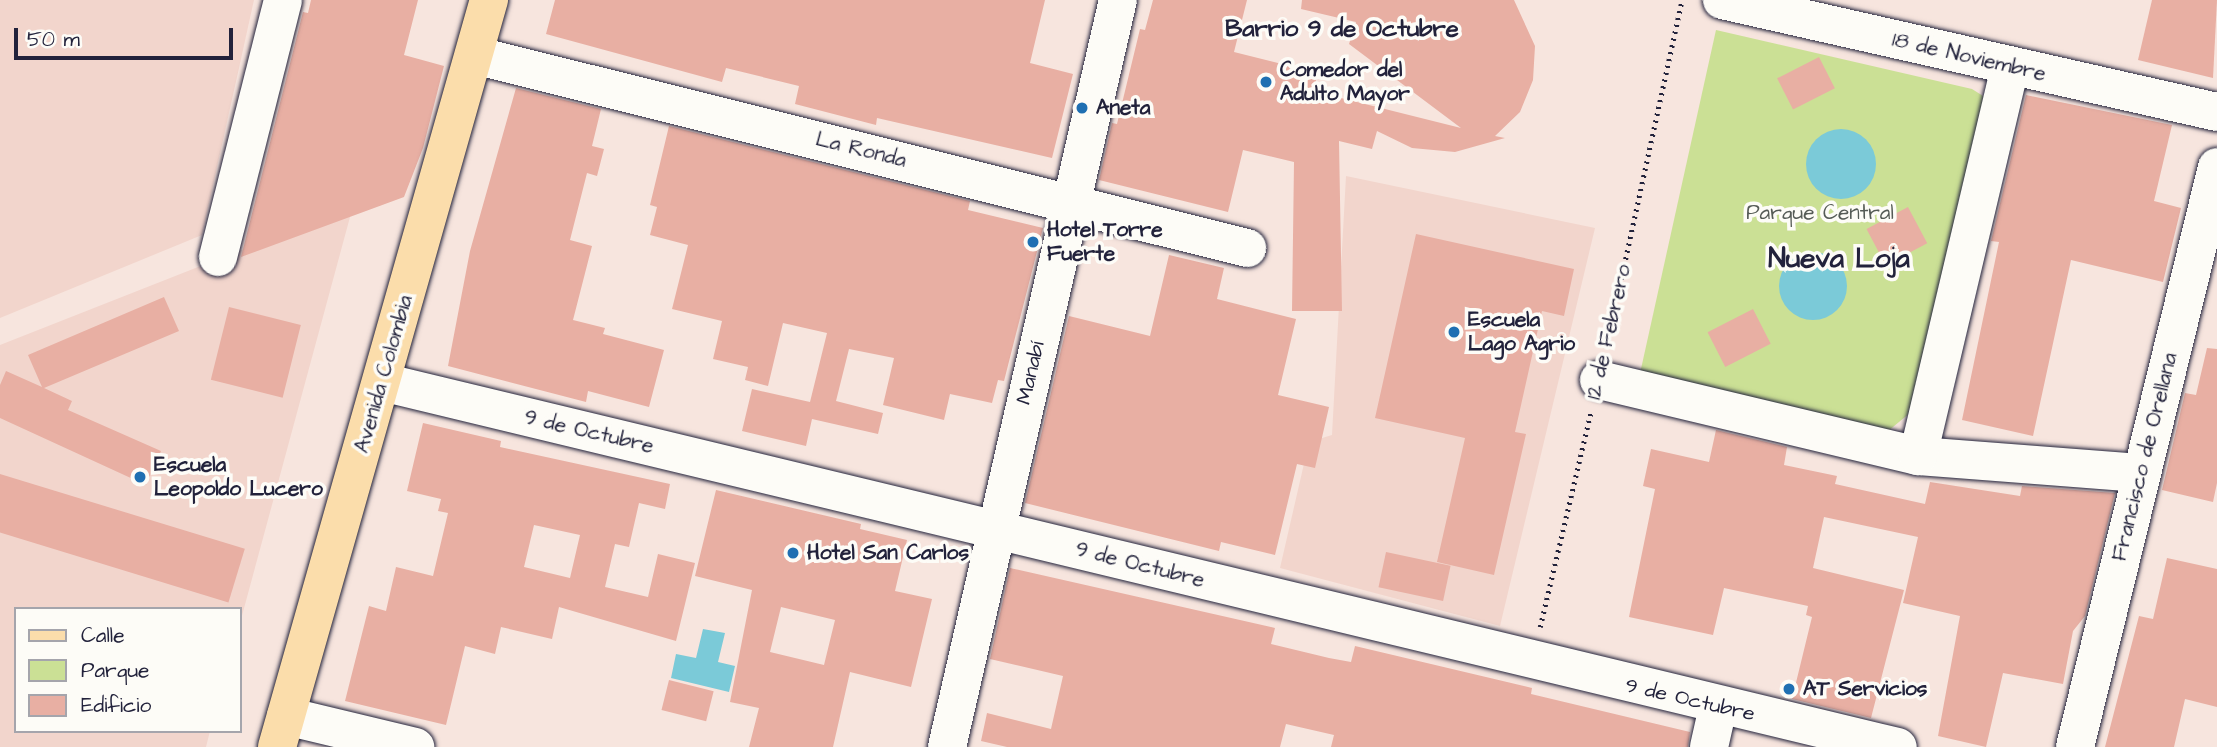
<!DOCTYPE html>
<html>
<head>
<meta charset="utf-8">
<style>
  body { margin:0 }
  #map { position:relative; width:2217px; height:747px; overflow:hidden; background:#f7e5de; font-family:"Architects Daughter",sans-serif }
  div>[style] { position:absolute }
  .built>* { inset:0; background:#f2d5cc }
  .green>* { inset:0; background:#cbe095 }
  .water>* { inset:0; background:#7bcad8 }
  .round { border-radius:50% }
  .building>* { inset:0; background:#e8afa3; transform-origin:0 0 }
  .path>* { height:4.5px; margin-top:-2.25px; transform-origin:0; background:repeating-linear-gradient(90deg,#22223b 0 2px,transparent 0 7px) }
  .roads { filter:drop-shadow(0 0 2px #22223b) drop-shadow(0 0 2px #22223b) }
  .minor>* { height:38px; margin:-19px; padding:0 19px; transform-origin:19px; border-radius:19px; background:#fdfcf7 }
  .major>* { height:38px; margin:-19px; padding:0 19px; transform-origin:19px; border-radius:19px; background:#fbddab }
  .dots>* { width:19px; height:19px; translate:-50% -50%; box-sizing:border-box; border:4px solid #fdfcf7; border-radius:50% }
  span { translate:-50% -50%; white-space:nowrap; text-align:center; line-height:1.15; -webkit-text-stroke:7px #fdfcf7; paint-order:stroke }
  .street-label { font-size:21px; color:#22223b }
  .poi-label { font-size:21px; color:#22223b; font-weight:700 }
  .left { translate:0 -50%; text-align:left }
  .park-label { font-size:21px; color:#555b56 }
  .quarter-label { font-size:24px; color:#22223b; font-weight:700 }
  .district-label { font-size:28px; color:#22223b; font-weight:700 }
  .legend { position:absolute; left:14px; top:607px; width:228px; height:126px; box-sizing:border-box; background:#fdfcf7; border:2px solid #a5a5ac; margin:0; padding:9px 12px; list-style:none; font-size:21px; color:#22223b }
  .legend li { display:flex; align-items:center; gap:14px; height:35px }
  .legend b { width:35px; border:2px solid #a5a5ac }
  .scale { position:absolute; left:14px; top:28px; width:219px; height:32px; box-sizing:border-box; border:4px solid #22223b; border-top:0; padding-left:9px; font-size:21px; line-height:24px; white-space:nowrap; color:#22223b; -webkit-text-stroke:5px #fdfcf7; paint-order:stroke }
</style>
</head>
<body>
<div id="map">
  <div class="built">
    <div style="clip-path:polygon(0 0,254px 0,202px 235px,0 318px)"></div>
    <div style="clip-path:polygon(1346px 176px,1595px 228px,1500px 626px,1280px 568px,1309px 442px,1332px 435px)"></div>
    <div style="clip-path:polygon(353px 206px,240px 623px,240px 609px,16px 609px,16px 731px,210px 731px,206px 747px,0 747px,0 345px)"></div>
  </div>
  <div class="green">
    <div style="clip-path:polygon(1716px 30px,1972px 89px,1991px 101px,1916px 408px,1882px 436px,1639px 378px)"></div>
  </div>
  <div class="water">
    <div class="round" style="left:1806px;top:129px;width:70px;height:70px"></div>
    <div class="round" style="left:1779px;top:252px;width:68px;height:68px"></div>
    <div style="clip-path:polygon(703px 629px,725px 633px,718px 662px,735px 666px,729px 692px,671px 678px,676px 654px,696px 658px)"></div>
  </div>
  <div class="building">
    <div style="clip-path:polygon(311px 0,418px 0,404px 55px,444px 66px,423px 148px,404px 197px,241px 257px,303px 12px,308px 13px)"></div>
    <div style="clip-path:polygon(555px 0,1045px 0,1030px 63px,1073px 74px,1052px 158px,877px 118px,876px 125px,795px 104px,799px 86px,726px 68px,722px 82px,546px 34px)"></div>
    <div style="clip-path:polygon(1153px 0,1247px 0,1234px 52px,1318px 73px,1313px 91px,1461px 128px,1349px 44px,1356px 22px,1301px 9px,1302px 0,1514px 0,1535px 46px,1533px 80px,1520px 112px,1495px 136px,1505px 138px,1455px 152px,1412px 148px,1377px 131px,1372px 149px,1339px 141px,1342px 311px,1292px 311px,1294px 162px,1243px 150px,1228px 212px,1099px 180px,1112px 123px,1117px 124px,1140px 29px,1145px 30px)"></div>
    <div style="clip-path:polygon(2152px 0,2217px 0,2213px 78px,2138px 60px)"></div>
    <div style="left:1819px;top:57px;width:35px;height:47px;rotate:63deg"></div>
    <div style="clip-path:polygon(516px 88px,601px 109px,592px 146px,604px 149px,597px 176px,587px 173px,570px 240px,592px 246px,573px 320px,605px 328px,603px 334px,664px 350px,649px 407px,588px 391px,586px 402px,448px 366px,470px 251px)"></div>
    <div style="clip-path:polygon(2026px 95px,2172px 125px,2154px 201px,2181px 208px,2163px 282px,2071px 260px,2033px 436px,1962px 420px,1999px 242px,1991px 241px)"></div>
    <div style="clip-path:polygon(669px 126px,970px 201px,968px 210px,1043px 228px,1004px 381px,998px 380px,992px 403px,950px 394px,944px 420px,883px 405px,894px 358px,849px 349px,836px 401px,883px 413px,878px 434px,812px 419px,806px 446px,742px 431px,752px 389px,810px 402px,827px 333px,783px 323px,768px 386px,745px 380px,748px 367px,713px 359px,722px 321px,672px 309px,688px 245px,650px 235px,657px 207px,650px 205px)"></div>
    <div style="left:1908px;top:207px;width:41px;height:47px;rotate:62deg"></div>
    <div style="clip-path:polygon(1416px 234px,1574px 269px,1564px 316px,1542px 311px,1515px 432px,1526px 434px,1494px 575px,1437px 562px,1465px 438px,1375px 418px)"></div>
    <div style="clip-path:polygon(1169px 255px,1224px 268px,1217px 299px,1296px 319px,1278px 395px,1329px 407px,1315px 468px,1297px 464px,1275px 555px,1221px 542px,1219px 551px,1025px 503px,1069px 316px,1150px 336px)"></div>
    <div style="clip-path:polygon(164px 297px,179px 331px,44px 388px,72px 401px,68px 410px,161px 451px,146px 485px,0 418px,0 385px,6px 371px,42px 387px,28px 355px)"></div>
    <div style="left:229px;top:307px;width:74px;height:75px;rotate:14deg"></div>
    <div style="left:1753px;top:309px;width:39px;height:51px;rotate:63deg"></div>
    <div style="clip-path:polygon(2207px 348px,2217px 349px,2217px 483px,2213px 502px,2162px 490px,2185px 393px,2196px 395px)"></div>
    <div style="clip-path:polygon(evenodd,423px 423px,501px 441px,500px 447px,670px 484px,665px 509px,639px 503px,629px 547px,615px 544px,605px 587px,648px 597px,658px 554px,695px 563px,676px 641px,559px 607px,552px 639px,501px 627px,495px 654px,465px 646px,446px 725px,345px 701px,369px 606px,386px 611px,396px 567px,433px 576px,448px 513px,438px 511px,441px 499px,407px 491px,423px 423px,534px 525px,580px 535px,570px 578px,524px 567px,534px 525px)"></div>
    <div style="clip-path:polygon(1716px 430px,1787px 447px,1784px 465px,1837px 476px,1835px 484px,1925px 504px,1930px 482px,2020px 496px,2022px 486px,2115px 493px,2085px 616px,2073px 631px,2063px 684px,2003px 673px,1986px 747px,1938px 736px,1960px 616px,1903px 603px,1918px 537px,1824px 517px,1813px 568px,1904px 590px,1871px 718px,1792px 699px,1812px 617px,1806px 615px,1808px 606px,1724px 588px,1713px 635px,1629px 617px,1655px 489px,1643px 486px,1651px 449px,1709px 462px)"></div>
    <div style="left:0;top:474px;width:256px;height:56px;rotate:17deg"></div>
    <div style="clip-path:polygon(evenodd,716px 490px,861px 524px,860px 529px,907px 540px,895px 591px,932px 599px,911px 687px,850px 672px,833px 747px,749px 747px,759px 708px,730px 702px,752px 590px,695px 576px,716px 490px,781px 607px,835px 620px,824px 665px,770px 652px,781px 607px)"></div>
    <div style="left:1386px;top:552px;width:66px;height:36px;rotate:12deg"></div>
    <div style="clip-path:polygon(2167px 558px,2217px 569px,2217px 707px,2185px 699px,2174px 747px,2105px 747px,2139px 616px,2153px 619px)"></div>
    <div style="clip-path:polygon(1010px 568px,1275px 628px,1271px 644px,1329px 658px,1351px 662px,1355px 646px,1532px 688px,1531px 694px,1690px 732px,1688px 747px,1331px 747px,1334px 735px,1286px 724px,1280px 747px,1007px 747px,981px 741px,987px 713px,1051px 729px,1063px 676px,990px 659px)"></div>
    <div style="left:669px;top:680px;width:46px;height:31px;rotate:14deg"></div>
  </div>
  <div class="path">
    <div style="left:1606px;top:348px;width:356px;rotate:-77.7deg"></div>
    <div style="left:1540px;top:627px;width:222px;rotate:-76.7deg"></div>
  </div>
  <div class="roads">
    <div class="minor">
      <div style="left:1722px;top:0;width:508px;rotate:12.75deg"></div>
      <div style="left:474px;top:55px;width:797px;rotate:14.02deg"></div>
      <div style="left:218px;top:257px;width:265px;rotate:-75.8deg"></div>
      <div style="left:1599px;top:380px;width:328px;rotate:13.4deg"></div>
      <div style="left:1918px;top:456px;width:223px;rotate:4.4deg"></div>
      <div style="left:382px;top:382px;width:1559px;rotate:13.54deg"></div>
      <div style="left:1918px;top:456px;width:401px;rotate:-76.7deg"></div>
      <div style="left:286px;top:716px;width:133px;rotate:13.5deg"></div>
      <div style="left:947px;top:747px;width:766px;rotate:-77.11deg"></div>
      <div style="left:1709px;top:747px;width:41px;rotate:-77.3deg"></div>
      <div style="left:2075px;top:747px;width:597px;rotate:-76.24deg"></div>
    </div>
    <div class="major">
      <div style="left:277px;top:747px;width:777px;rotate:-74.16deg"></div>
    </div>
  </div>
  <div class="dots">
    <div style="left:1266px;top:82px;background:#1f6fb2"></div>
    <div style="left:1082px;top:108px;background:#1f6fb2"></div>
    <div style="left:1033px;top:242px;background:#1f6fb2"></div>
    <div style="left:1454px;top:332px;background:#1f6fb2"></div>
    <div style="left:140px;top:477px;background:#1f6fb2"></div>
    <div style="left:793px;top:553px;background:#1f6fb2"></div>
    <div style="left:1789px;top:689px;background:#1f6fb2"></div>
  </div>
  <div class="street-label">
    <span style="left:1969px;top:57px;rotate:13deg">18 de Noviembre</span>
    <span style="left:861px;top:150px;rotate:14deg">La Ronda</span>
    <span style="left:1609px;top:332px;rotate:-77deg">12 de Febrero</span>
    <span style="left:1031px;top:373px;rotate:-77deg">Manabí</span>
    <span style="left:384px;top:374px;rotate:-74deg">Avenida Colombia</span>
    <span style="left:589px;top:432px;rotate:13deg">9 de Octubre</span>
    <span style="left:2145px;top:457px;rotate:-76deg">Francisco de Orellana</span>
    <span style="left:1140px;top:565px;rotate:14deg">9 de Octubre</span>
    <span style="left:1690px;top:700px;rotate:13deg">9 de Octubre</span>
  </div>
  <div class="poi-label">
    <span class="left" style="left:1280px;top:82px">Comedor del<br>Adulto Mayor</span>
    <span class="left" style="left:1096px;top:108px">Aneta</span>
    <span class="left" style="left:1047px;top:242px">Hotel Torre<br>Fuerte</span>
    <span class="left" style="left:1468px;top:332px">Escuela<br>Lago Agrio</span>
    <span class="left" style="left:154px;top:477px">Escuela<br>Leopoldo Lucero</span>
    <span class="left" style="left:807px;top:553px">Hotel San Carlos</span>
    <span class="left" style="left:1803px;top:689px">AT Servicios</span>
  </div>
  <div class="park-label">
    <span style="left:1820px;top:213px">Parque Central</span>
  </div>
  <div class="quarter-label">
    <span style="left:1342px;top:30px">Barrio 9 de Octubre</span>
  </div>
  <div class="district-label">
    <span style="left:1839px;top:259px">Nueva Loja</span>
  </div>
  <ul class="legend">
  <li><b style="height:9px;background:#fbddab"></b>Calle</li>
  <li><b style="height:19px;background:#cbe095"></b>Parque</li>
  <li><b style="height:19px;background:#e8afa3"></b>Edificio</li>
  </ul>
  <div class="scale">50 m</div>
</div>
</body>
</html>
